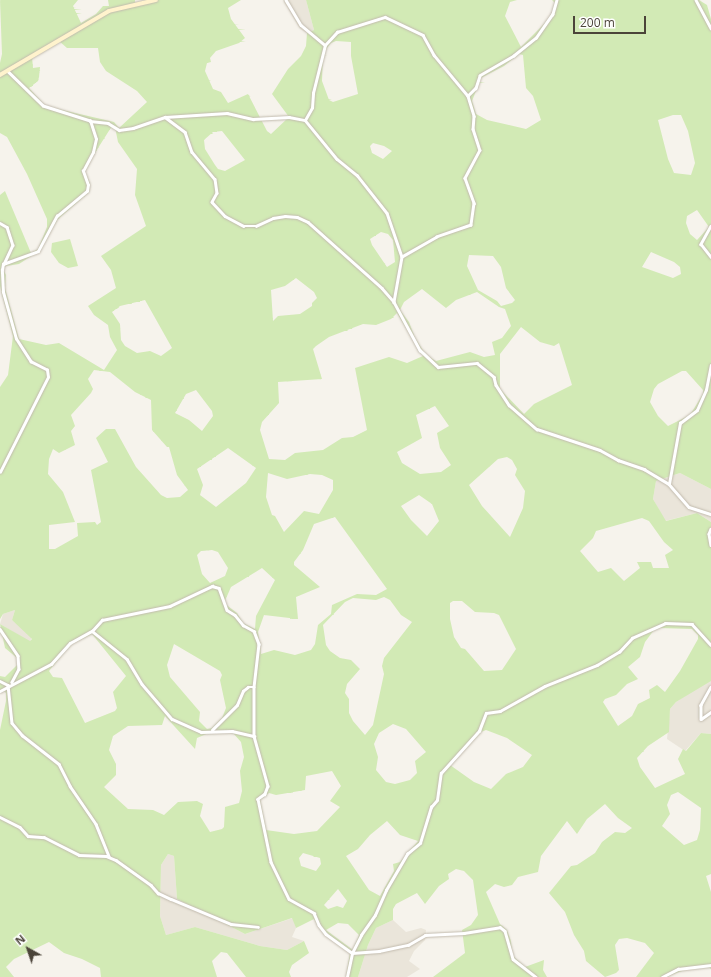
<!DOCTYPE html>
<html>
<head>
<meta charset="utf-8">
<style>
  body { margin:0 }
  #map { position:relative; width:711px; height:977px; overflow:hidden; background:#f6f3ec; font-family:"Open Sans",sans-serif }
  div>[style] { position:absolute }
  .residential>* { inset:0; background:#eae5da }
  .green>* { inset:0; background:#d2eab5 }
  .roads { filter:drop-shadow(0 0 1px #c2bbae) drop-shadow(0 0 1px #c2bbae) }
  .street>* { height:2.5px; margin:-1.25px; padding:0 1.25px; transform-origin:1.25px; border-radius:1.25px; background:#fff }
  .secondary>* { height:3.5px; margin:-1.75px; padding:0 1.75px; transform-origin:1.75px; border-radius:1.75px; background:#fff3cd }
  span { translate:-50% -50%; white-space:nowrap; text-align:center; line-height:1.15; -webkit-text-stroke:3px #fff; paint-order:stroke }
  .north { position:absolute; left:8px; top:929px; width:40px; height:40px; -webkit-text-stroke:3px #fff; paint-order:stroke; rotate:320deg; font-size:11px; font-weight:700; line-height:16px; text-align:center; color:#4b4439 }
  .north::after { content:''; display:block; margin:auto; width:14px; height:18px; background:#4b4439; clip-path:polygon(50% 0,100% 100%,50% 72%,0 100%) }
  .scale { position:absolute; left:573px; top:16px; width:73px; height:18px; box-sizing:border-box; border:2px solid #4b4439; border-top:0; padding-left:5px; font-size:12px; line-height:14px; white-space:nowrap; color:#4b4439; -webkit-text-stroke:3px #fff; paint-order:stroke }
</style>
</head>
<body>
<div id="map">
  <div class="residential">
    <div style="clip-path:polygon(283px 0,306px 0,314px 30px,307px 33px,300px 29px)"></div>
    <div style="clip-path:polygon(680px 473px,711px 489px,711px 522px,697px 513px,665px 521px,653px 499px,656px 481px)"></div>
    <div style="clip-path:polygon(15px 610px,12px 620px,32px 636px,30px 642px,0 624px,3px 614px)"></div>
    <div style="clip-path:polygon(708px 681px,711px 681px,711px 734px,701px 733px,685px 751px,667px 739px,670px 709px,676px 702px)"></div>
    <div style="clip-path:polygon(168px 854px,174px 856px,177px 899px,245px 934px,293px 918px,296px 928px,292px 937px,304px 941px,287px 950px,260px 946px,195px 927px,166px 935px,160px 916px,161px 865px)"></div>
    <div style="clip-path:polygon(393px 920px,406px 932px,421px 928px,426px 930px,425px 940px,414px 951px,409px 961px,420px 969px,407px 977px,358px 977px,368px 945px,376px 928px)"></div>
  </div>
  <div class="green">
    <div style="clip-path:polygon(evenodd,0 0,78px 0,73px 6px,81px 23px,96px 14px,103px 6px,109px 6px,108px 0,135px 0,135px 3px,149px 0,241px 0,228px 8px,231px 19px,245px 38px,239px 43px,216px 51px,210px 58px,211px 62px,207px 63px,205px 71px,213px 89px,221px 92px,228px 103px,248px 94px,267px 131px,271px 134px,289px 117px,272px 94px,288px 69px,301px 56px,306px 46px,307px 33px,314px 30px,306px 0,517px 0,510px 2px,505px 16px,521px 47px,546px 22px,553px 11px,555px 3px,552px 0,699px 0,707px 5px,711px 19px,711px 489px,680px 473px,656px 481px,653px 499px,666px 521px,697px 513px,711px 522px,711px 681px,676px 702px,670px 709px,669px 732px,648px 746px,637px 758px,640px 767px,655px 788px,685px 774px,678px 759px,683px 749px,686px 751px,701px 733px,711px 734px,711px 874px,706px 876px,711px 892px,711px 969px,708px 967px,688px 969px,665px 977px,636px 977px,654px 953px,645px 943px,627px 938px,619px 939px,615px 945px,619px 970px,616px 973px,605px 977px,586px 961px,584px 951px,574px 935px,565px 912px,549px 893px,571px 866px,577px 865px,595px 853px,602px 842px,615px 832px,625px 833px,632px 828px,618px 818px,605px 804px,587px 819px,577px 834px,567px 821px,541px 856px,538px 872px,518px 877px,512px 885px,504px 887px,495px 884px,486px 892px,500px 924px,507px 930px,511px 941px,512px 955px,525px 967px,544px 960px,543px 970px,547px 977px,433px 977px,465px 953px,462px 930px,471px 925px,478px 915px,473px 880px,464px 871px,456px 869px,448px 874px,449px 879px,439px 886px,425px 904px,417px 893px,396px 904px,393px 909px,393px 920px,376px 928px,368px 945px,358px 977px,346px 977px,350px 953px,322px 931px,314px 919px,296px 928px,292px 918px,245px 934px,177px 899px,174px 856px,168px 854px,161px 865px,160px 916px,166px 935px,195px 927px,260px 946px,287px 950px,304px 941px,309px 953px,292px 965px,289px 972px,291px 977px,246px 977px,227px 953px,221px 952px,212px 961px,217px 977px,101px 977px,100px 968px,82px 959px,64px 953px,49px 942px,14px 959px,6px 967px,14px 977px,0 977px,0 730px,6px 701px,6px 693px,3px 690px,0 692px,0 676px,5px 677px,18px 664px,17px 658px,5px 648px,0 624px,30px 641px,32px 639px,12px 620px,15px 610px,3px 614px,0 619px,0 387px,8px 375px,13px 336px,0 286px,0 195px,5px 191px,31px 253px,38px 249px,47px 227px,47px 219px,27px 174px,7px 137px,0 133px,0 63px,2px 54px,0 0,59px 41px,67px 48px,98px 48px,100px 62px,106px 71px,137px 91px,147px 102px,119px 128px,114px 122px,45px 106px,29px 88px,38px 81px,39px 77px,40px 67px,33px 68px,32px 57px,59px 41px,0 0,336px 41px,351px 42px,351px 56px,358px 94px,333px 102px,329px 100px,322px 81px,323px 53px,331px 43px,336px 41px,0 0,519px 54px,523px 55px,526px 88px,533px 96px,541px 120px,526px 129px,487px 120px,476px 114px,472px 101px,481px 78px,504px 66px,519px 54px,0 0,673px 115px,681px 115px,688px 131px,695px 163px,691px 175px,674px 173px,668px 159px,658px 120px,673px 115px,0 0,112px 126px,115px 127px,118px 142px,137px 169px,135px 195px,146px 226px,101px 256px,111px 270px,116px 288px,88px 306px,94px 315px,108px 325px,110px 337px,117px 350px,104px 370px,59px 343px,46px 345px,19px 339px,5px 288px,6px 275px,3px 269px,6px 266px,19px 264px,39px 251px,57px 220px,89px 192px,90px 183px,85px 173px,86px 167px,112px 126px,0 0,222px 131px,245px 160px,225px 171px,218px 169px,215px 165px,205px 149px,204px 140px,213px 132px,222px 131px,0 0,373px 143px,384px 146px,392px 151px,383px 159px,372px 153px,370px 146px,373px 143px,0 0,697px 210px,709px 227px,697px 240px,690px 234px,686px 223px,687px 216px,697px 210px,0 0,381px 232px,388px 234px,393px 240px,395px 262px,387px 267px,372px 245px,370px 239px,381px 232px,0 0,651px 252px,674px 262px,680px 267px,681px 274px,673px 278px,642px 267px,651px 252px,0 0,469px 255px,493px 256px,501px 267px,506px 288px,515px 300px,512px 303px,501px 306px,497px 301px,478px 290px,467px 266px,469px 255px,0 0,296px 278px,314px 292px,317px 298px,312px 303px,312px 306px,300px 314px,278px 316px,273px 321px,271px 290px,285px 286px,296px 278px,0 0,422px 289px,446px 308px,456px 300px,477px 292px,499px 307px,505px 309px,511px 326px,502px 338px,492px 342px,495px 355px,484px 357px,470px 352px,436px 361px,426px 355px,415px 338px,409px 322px,400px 310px,404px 302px,422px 289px,0 0,145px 300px,172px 348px,161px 356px,150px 351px,137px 353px,125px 346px,121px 340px,120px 324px,112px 312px,120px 306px,145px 300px,0 0,397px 313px,423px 356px,407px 363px,389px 357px,355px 368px,367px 430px,353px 437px,342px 438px,323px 450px,295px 453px,285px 460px,269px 459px,260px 430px,262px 422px,279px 403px,278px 382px,322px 379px,313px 349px,316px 346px,329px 337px,363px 324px,376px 325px,391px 319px,397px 313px,0 0,521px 327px,540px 342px,554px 346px,559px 343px,572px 385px,534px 404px,524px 414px,500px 389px,500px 354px,521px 327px,0 0,94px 370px,110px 372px,135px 392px,151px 400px,152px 430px,167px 447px,169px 447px,177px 475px,188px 490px,180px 497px,167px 498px,161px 495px,136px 467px,115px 429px,106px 429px,96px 438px,108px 462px,91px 470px,101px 522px,97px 525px,95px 522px,77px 523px,78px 536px,55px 549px,49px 549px,49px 525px,75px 522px,63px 492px,48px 474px,49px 459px,53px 449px,59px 453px,75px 445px,71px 431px,75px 426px,71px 415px,91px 393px,93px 389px,88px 379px,94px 370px,0 0,682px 371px,686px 371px,703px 390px,703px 394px,690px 415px,668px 426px,658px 416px,650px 402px,654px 389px,658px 384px,682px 371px,0 0,196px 390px,212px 411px,213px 416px,202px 431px,189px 420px,175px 413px,186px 394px,196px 390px,0 0,435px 406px,449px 426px,437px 433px,440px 448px,451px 465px,441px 472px,420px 474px,402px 463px,397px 452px,422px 438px,416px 415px,435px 406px,0 0,228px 448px,256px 468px,246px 483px,216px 507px,200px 495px,203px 485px,197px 469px,228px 448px,0 0,507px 457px,512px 460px,517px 469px,515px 475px,525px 491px,523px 508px,510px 537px,482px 506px,469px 485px,498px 459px,507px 457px,0 0,268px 473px,287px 479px,310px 474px,322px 475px,333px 480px,333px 490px,319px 514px,304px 511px,284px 532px,275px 516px,272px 515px,266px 497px,268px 473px,0 0,419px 495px,432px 504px,439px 521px,427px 536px,411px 520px,401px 506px,419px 495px,0 0,335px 517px,387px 589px,376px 595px,357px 594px,332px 605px,331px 614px,318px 625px,315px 644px,311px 650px,295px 655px,274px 650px,261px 654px,258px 632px,264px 615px,298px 619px,296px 597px,320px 587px,294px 565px,294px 562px,303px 550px,314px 524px,335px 517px,0 0,642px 518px,649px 521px,664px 542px,673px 550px,665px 555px,669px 568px,653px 568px,651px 562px,637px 562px,640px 568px,624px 581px,611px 568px,598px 572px,580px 551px,593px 538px,596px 531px,642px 518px,0 0,212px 550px,218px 552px,228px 568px,225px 576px,210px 583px,202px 574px,197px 555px,201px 551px,212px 550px,0 0,262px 568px,275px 580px,256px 616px,255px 629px,243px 623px,237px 613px,224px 603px,231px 587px,262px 568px,0 0,384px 597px,390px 600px,401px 615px,412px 622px,384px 658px,382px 666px,384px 674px,373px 725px,365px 735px,353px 721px,349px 713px,349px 699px,345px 693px,347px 684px,360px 669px,351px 660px,340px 658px,330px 651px,326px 645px,323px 625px,345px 602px,353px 598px,376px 600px,384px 597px,0 0,453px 601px,462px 601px,475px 612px,494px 613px,499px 615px,516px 649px,502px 670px,484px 671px,465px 649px,461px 648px,454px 637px,450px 619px,450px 603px,453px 601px,0 0,660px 628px,692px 629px,698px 635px,698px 639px,680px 671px,665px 692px,657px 685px,649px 690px,650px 698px,638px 704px,632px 716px,618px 726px,603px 702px,605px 699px,616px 695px,627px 684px,638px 679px,628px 667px,640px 657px,645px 642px,654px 630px,660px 628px,0 0,92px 634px,126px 676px,113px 692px,117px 708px,115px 711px,85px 723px,62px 678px,53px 677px,49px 671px,70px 645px,92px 634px,0 0,174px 644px,220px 671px,222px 675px,220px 680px,226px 708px,222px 718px,212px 728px,207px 729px,199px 721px,200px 712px,170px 677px,167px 665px,174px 644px,0 0,165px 716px,195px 749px,197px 738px,211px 732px,233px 733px,241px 742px,244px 757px,240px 771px,242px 791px,239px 803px,225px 807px,224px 827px,222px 829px,210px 832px,200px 816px,203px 804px,197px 801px,178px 802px,164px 815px,153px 810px,128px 809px,104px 787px,116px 775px,116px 764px,109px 750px,113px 736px,128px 726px,162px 725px,165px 716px,0 0,393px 724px,406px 729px,426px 752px,415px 761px,417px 773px,410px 780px,395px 784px,386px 782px,376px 770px,378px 757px,374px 744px,379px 733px,393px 724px,0 0,486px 730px,507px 738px,532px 755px,523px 767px,506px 774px,491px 789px,474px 782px,450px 765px,481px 732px,486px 730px,0 0,332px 771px,341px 786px,330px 801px,340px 807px,317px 831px,294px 834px,266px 830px,260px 800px,269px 793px,276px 795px,305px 790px,306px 776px,332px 771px,0 0,678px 792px,701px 808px,700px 830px,697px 840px,684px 845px,662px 826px,670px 814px,667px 805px,671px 795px,678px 792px,0 0,387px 821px,400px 835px,418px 841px,400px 862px,393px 864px,394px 871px,380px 896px,369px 890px,346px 856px,358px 849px,370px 835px,387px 821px,0 0,303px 853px,320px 858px,321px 864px,316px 871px,301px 866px,299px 858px,303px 853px,0 0,338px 889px,347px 901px,343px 908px,337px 906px,328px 909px,324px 905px,338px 889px,0 0,338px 923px,348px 924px,359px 935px,353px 950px,326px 930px,338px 923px)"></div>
    <div style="clip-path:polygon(70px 239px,78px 266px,68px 268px,59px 263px,51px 252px,52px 243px)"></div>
  </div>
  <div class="roads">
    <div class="street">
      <div style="left:286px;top:0;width:29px;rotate:59deg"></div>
      <div style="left:301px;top:25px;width:31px;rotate:40deg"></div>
      <div style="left:557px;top:0;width:15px;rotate:106deg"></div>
      <div style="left:553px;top:14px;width:29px;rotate:125deg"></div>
      <div style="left:536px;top:38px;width:28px;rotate:141deg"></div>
      <div style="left:514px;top:56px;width:39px;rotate:150deg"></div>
      <div style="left:480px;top:76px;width:13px;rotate:108deg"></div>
      <div style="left:476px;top:88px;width:11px;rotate:135deg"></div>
      <div style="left:468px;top:96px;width:21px;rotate:73deg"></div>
      <div style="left:474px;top:116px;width:13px;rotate:94deg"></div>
      <div style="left:473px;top:129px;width:22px;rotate:72deg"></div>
      <div style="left:480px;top:150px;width:32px;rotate:118deg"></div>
      <div style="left:465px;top:178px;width:27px;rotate:70deg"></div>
      <div style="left:474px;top:203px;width:22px;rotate:98deg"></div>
      <div style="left:471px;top:225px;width:36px;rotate:161deg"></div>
      <div style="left:437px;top:237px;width:40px;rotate:150.3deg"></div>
      <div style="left:402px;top:257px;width:46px;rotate:100.1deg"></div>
      <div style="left:394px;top:302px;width:55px;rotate:61.6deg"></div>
      <div style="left:420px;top:350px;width:25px;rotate:43deg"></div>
      <div style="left:438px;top:367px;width:39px;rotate:-6deg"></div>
      <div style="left:477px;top:363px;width:22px;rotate:39deg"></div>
      <div style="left:494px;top:377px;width:8px;rotate:76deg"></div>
      <div style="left:496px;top:385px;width:24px;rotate:57deg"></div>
      <div style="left:509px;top:405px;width:37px;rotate:41deg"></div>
      <div style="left:537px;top:429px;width:66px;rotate:18.4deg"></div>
      <div style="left:600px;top:450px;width:21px;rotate:29deg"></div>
      <div style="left:618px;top:460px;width:28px;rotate:19deg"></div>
      <div style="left:644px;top:469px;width:29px;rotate:31deg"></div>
      <div style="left:669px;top:484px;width:30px;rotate:49deg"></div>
      <div style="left:689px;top:507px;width:23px;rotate:18deg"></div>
      <div style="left:696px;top:0;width:32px;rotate:62deg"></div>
      <div style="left:165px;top:117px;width:62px;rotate:-3.7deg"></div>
      <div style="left:227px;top:113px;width:27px;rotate:13deg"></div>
      <div style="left:253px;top:119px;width:36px;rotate:-3deg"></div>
      <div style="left:289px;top:117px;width:16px;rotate:11deg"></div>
      <div style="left:305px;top:120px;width:50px;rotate:50.6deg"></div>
      <div style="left:337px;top:159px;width:26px;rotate:39deg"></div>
      <div style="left:357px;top:175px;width:48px;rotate:51.7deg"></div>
      <div style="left:387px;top:213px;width:46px;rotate:71.2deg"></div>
      <div style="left:305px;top:120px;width:14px;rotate:-60deg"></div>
      <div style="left:312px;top:108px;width:15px;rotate:-86deg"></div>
      <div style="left:313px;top:93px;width:49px;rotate:-76deg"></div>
      <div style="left:325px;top:45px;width:18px;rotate:-47deg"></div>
      <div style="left:337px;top:32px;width:50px;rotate:-17.4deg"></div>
      <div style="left:385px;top:17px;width:42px;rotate:25.3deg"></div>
      <div style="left:423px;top:35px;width:23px;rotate:61deg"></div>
      <div style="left:434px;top:55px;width:53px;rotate:50.3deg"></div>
      <div style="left:90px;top:121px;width:18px;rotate:6deg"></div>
      <div style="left:108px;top:123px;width:13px;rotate:32deg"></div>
      <div style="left:119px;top:130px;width:14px;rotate:-8deg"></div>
      <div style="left:133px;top:128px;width:34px;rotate:-19deg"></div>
      <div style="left:165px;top:117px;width:25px;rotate:37deg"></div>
      <div style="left:185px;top:132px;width:21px;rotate:71deg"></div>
      <div style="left:192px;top:152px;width:35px;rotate:50deg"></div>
      <div style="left:215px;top:179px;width:14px;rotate:82deg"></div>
      <div style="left:217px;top:193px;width:10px;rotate:119deg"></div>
      <div style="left:212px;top:202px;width:19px;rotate:47deg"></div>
      <div style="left:225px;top:216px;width:21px;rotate:28deg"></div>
      <div style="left:244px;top:226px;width:12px"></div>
      <div style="left:256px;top:226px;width:19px;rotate:-25deg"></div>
      <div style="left:273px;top:218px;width:12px;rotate:-9deg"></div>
      <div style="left:285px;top:216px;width:12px;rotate:5deg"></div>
      <div style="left:297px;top:217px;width:12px;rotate:24deg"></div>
      <div style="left:308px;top:222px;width:99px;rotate:41.7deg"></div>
      <div style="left:382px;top:288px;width:18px;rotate:49deg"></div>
      <div style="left:0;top:223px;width:8px;rotate:30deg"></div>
      <div style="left:7px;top:227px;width:19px;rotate:72deg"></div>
      <div style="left:13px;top:245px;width:21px;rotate:115deg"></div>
      <div style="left:711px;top:226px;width:21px;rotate:119deg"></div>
      <div style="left:701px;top:244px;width:16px;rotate:52deg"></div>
      <div style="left:0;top:472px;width:106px;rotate:-63.2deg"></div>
      <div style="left:48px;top:377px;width:7px;rotate:-98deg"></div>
      <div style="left:47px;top:370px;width:18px;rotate:-153deg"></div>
      <div style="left:31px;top:362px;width:27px;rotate:-123deg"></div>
      <div style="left:16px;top:339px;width:49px;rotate:-105.5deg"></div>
      <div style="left:3px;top:292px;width:22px;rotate:-93deg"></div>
      <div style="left:2px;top:270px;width:6px;rotate:-81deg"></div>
      <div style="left:3px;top:264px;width:37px;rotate:-20deg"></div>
      <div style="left:38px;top:251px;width:40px;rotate:-62deg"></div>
      <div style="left:57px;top:216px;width:39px;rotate:-40deg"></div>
      <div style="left:87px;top:191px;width:6px;rotate:-81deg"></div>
      <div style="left:88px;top:185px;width:15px;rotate:-110deg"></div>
      <div style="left:83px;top:171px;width:21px;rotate:-62deg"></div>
      <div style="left:93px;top:152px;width:13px;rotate:-77deg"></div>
      <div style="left:96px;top:139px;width:19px;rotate:-108deg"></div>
      <div style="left:90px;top:121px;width:49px;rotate:-162.3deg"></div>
      <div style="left:43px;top:106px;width:50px;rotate:-135.8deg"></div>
      <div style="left:669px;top:484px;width:62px;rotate:-79.8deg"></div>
      <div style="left:680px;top:423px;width:21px;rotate:-37deg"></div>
      <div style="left:697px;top:410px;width:22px;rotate:-66deg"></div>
      <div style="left:706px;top:390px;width:25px;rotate:-79deg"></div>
      <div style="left:711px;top:529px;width:5px;rotate:112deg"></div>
      <div style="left:709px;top:534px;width:11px;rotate:80deg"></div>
      <div style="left:0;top:629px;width:32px;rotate:56deg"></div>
      <div style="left:18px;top:656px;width:13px;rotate:86deg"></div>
      <div style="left:19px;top:669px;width:15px;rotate:118deg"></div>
      <div style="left:92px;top:631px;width:45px;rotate:38.7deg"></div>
      <div style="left:127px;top:659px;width:29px;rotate:59deg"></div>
      <div style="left:142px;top:684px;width:46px;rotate:49.4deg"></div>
      <div style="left:172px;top:719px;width:32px;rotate:24deg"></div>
      <div style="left:201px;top:732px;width:31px;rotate:-2deg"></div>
      <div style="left:232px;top:731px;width:23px;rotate:13deg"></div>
      <div style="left:254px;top:736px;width:52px;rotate:74.4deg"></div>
      <div style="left:268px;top:786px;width:9px;rotate:111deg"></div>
      <div style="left:265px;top:794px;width:9px;rotate:144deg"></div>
      <div style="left:258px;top:799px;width:64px;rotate:78.3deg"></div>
      <div style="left:271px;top:862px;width:41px;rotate:64.1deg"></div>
      <div style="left:289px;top:899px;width:29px;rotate:29deg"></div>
      <div style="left:314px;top:913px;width:13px;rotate:67deg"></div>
      <div style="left:319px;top:925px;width:11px;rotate:52deg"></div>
      <div style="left:326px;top:934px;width:32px;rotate:36deg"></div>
      <div style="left:352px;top:953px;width:27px;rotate:-4deg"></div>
      <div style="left:379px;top:951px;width:30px;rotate:-12deg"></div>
      <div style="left:408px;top:945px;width:20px;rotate:-30deg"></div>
      <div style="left:425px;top:935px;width:39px;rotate:-3deg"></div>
      <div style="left:464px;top:933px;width:36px;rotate:-9deg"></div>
      <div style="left:500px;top:927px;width:6px;rotate:39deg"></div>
      <div style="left:505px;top:931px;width:29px;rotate:74deg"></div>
      <div style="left:513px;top:959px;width:29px;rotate:38deg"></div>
      <div style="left:0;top:681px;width:9px;rotate:27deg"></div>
      <div style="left:8px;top:685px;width:38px;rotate:84deg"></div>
      <div style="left:12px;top:723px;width:16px;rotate:50deg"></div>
      <div style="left:22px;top:735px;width:47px;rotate:38.1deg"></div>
      <div style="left:59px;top:764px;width:25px;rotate:63deg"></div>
      <div style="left:70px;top:786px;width:46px;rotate:55.6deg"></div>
      <div style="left:96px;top:824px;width:35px;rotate:68deg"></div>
      <div style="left:711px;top:687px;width:21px;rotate:119deg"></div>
      <div style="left:701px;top:705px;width:14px;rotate:90deg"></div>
      <div style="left:701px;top:719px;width:12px;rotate:-35deg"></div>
      <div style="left:0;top:691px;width:58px;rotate:-27.9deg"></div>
      <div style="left:51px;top:664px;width:28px;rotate:-48deg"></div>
      <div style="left:70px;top:643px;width:25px;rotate:-29deg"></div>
      <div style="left:92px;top:631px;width:15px;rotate:-48deg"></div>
      <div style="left:102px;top:620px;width:69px;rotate:-11.6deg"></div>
      <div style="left:170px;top:606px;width:47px;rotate:-25.5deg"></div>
      <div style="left:212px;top:586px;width:7px;rotate:16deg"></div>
      <div style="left:219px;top:588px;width:23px;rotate:70deg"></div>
      <div style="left:227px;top:610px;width:9px;rotate:32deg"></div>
      <div style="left:235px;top:615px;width:13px;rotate:51deg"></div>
      <div style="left:243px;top:625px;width:13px;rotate:29deg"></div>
      <div style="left:254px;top:631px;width:14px;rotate:69deg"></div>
      <div style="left:259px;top:644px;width:43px;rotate:96.6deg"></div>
      <div style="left:254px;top:687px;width:49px;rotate:90deg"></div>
      <div style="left:212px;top:730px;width:35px;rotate:-45deg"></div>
      <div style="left:237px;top:705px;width:15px;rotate:-67deg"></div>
      <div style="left:243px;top:691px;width:6px;rotate:-39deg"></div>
      <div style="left:248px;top:687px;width:6px"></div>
      <div style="left:0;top:817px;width:22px;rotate:27deg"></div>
      <div style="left:20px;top:827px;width:12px;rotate:48deg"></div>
      <div style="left:28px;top:836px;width:16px;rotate:4deg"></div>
      <div style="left:44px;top:837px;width:39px;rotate:27deg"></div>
      <div style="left:79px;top:855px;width:27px;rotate:2deg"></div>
      <div style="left:106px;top:856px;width:11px;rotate:22deg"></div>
      <div style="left:116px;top:860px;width:43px;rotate:35.5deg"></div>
      <div style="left:151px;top:885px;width:11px;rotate:49deg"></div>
      <div style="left:158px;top:893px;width:14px;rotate:25deg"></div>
      <div style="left:171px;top:899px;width:65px;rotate:22.6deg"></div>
      <div style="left:231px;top:924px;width:27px;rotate:6deg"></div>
      <div style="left:347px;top:977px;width:25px;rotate:-78deg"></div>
      <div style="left:352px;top:953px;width:20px;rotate:-63deg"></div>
      <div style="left:361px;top:935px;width:24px;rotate:-55deg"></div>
      <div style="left:375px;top:915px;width:27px;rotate:-66deg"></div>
      <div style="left:386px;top:890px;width:42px;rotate:-59.7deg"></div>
      <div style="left:407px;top:854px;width:17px;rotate:-40deg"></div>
      <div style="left:420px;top:843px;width:38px;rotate:-73deg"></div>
      <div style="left:431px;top:807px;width:9px;rotate:-49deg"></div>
      <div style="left:437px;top:800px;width:27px;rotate:-82deg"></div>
      <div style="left:441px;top:773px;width:57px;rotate:-47.9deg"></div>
      <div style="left:479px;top:731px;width:19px;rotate:-69deg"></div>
      <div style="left:486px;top:713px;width:14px;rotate:-8deg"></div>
      <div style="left:500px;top:711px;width:51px;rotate:-29.1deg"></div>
      <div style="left:545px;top:686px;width:56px;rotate:-22deg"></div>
      <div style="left:597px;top:665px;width:26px;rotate:-31deg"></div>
      <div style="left:619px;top:652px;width:19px;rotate:-47deg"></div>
      <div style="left:632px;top:638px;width:36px;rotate:-24deg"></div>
      <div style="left:665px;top:623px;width:27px;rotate:2deg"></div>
      <div style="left:692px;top:624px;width:28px;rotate:48deg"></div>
      <div style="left:662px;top:977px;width:18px;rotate:-27deg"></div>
      <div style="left:678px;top:969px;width:33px;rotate:-7deg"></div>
    </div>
    <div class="secondary">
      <div style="left:0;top:75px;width:126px;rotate:-30.4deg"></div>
      <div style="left:109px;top:11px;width:48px;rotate:-13.2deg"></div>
    </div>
  </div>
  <div class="north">N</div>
  <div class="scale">200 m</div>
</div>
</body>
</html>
